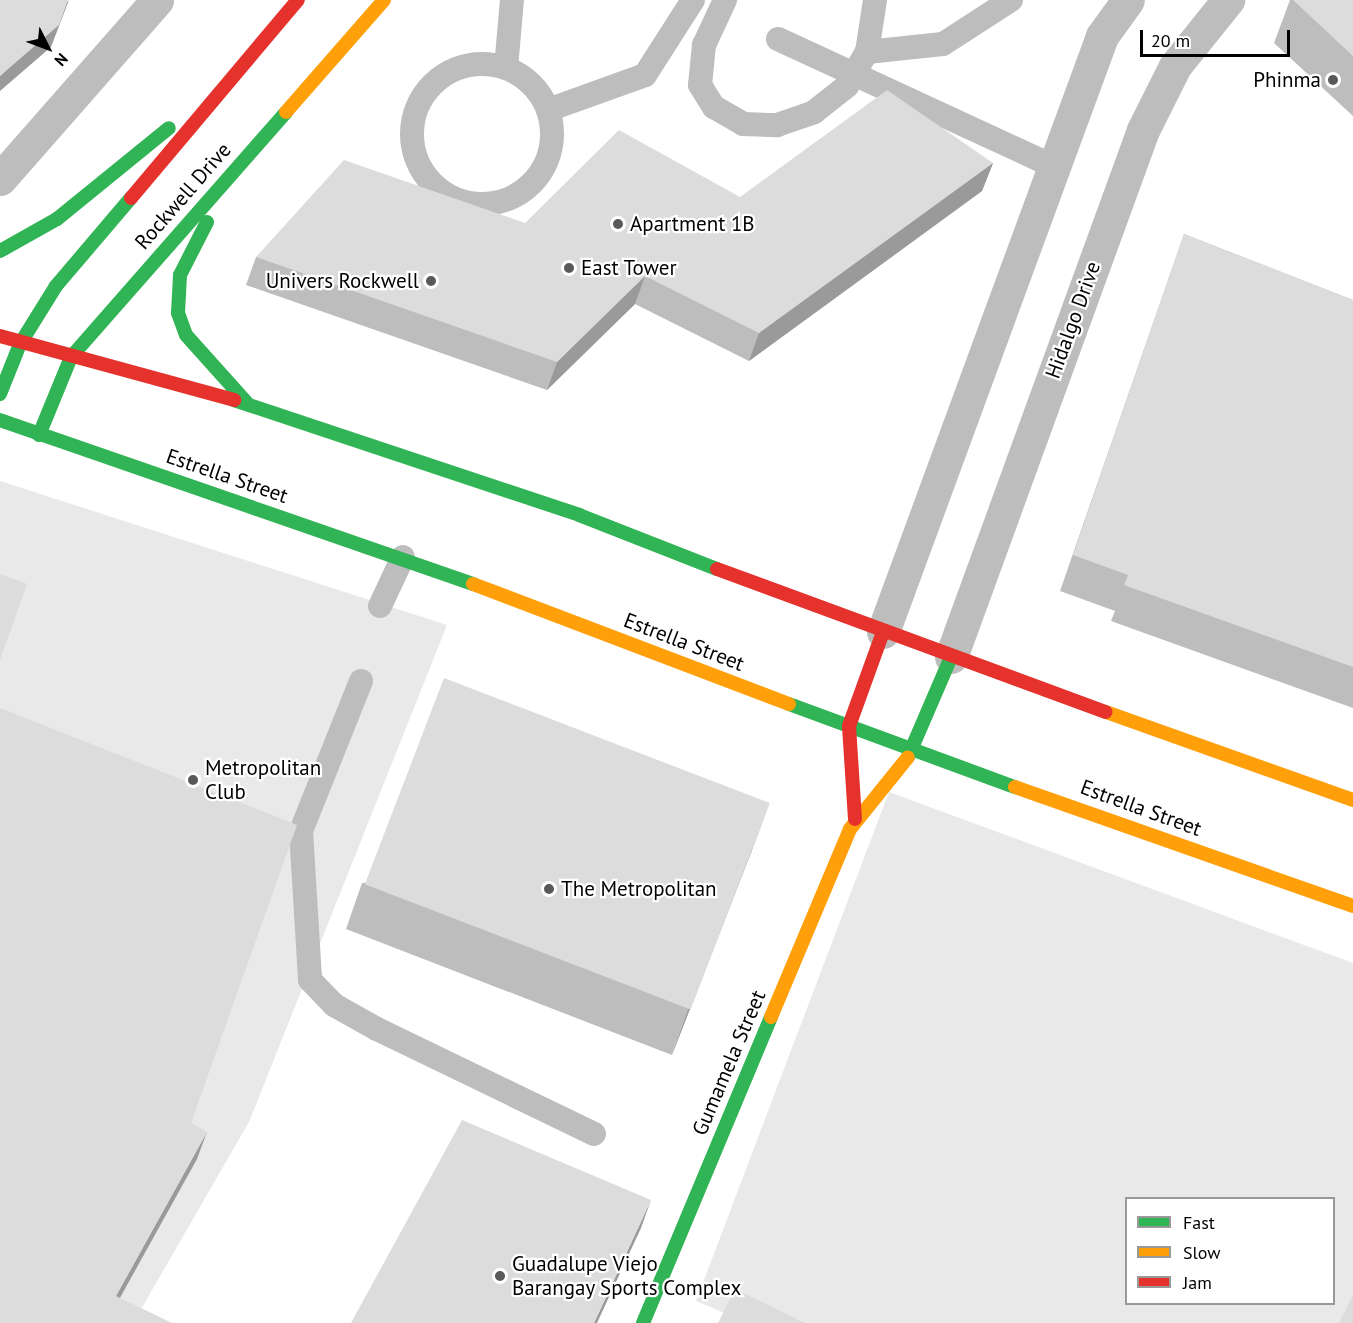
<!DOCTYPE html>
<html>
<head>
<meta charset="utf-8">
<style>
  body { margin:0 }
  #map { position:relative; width:1353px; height:1323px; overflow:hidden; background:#fff; font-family:"PT Sans",sans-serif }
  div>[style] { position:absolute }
  .green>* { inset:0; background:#e9e9e9 }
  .lane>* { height:24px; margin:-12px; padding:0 12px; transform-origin:12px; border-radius:12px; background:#bdbdbd }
  .lane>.ring { margin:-12px; padding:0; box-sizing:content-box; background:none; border:24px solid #bdbdbd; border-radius:50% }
  .street>* { height:33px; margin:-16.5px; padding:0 16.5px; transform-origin:16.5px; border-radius:16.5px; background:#bdbdbd }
  .fast>* { height:14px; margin:-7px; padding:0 7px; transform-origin:7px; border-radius:7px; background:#30b455 }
  .slow>* { height:14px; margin:-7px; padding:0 7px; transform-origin:7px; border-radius:7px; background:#ff9f0a }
  .jam>* { height:14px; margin:-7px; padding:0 7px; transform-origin:7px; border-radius:7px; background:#e5322d }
  .lane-bridge>* { height:24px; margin:-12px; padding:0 12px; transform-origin:12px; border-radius:12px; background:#bdbdbd }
  .wall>* { inset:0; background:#bdbdbd }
  .shaded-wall>* { inset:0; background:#9a9a9a }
  .building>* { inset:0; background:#dcdcdc; transform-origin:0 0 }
  .dots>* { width:16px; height:16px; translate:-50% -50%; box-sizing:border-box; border:3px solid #fff; border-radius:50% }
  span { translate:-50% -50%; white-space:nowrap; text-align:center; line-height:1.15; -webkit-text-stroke:4.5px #fff; paint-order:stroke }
  .poi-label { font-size:21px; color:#000 }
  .right { translate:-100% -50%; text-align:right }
  .left { translate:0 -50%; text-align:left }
  .street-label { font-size:21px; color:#000 }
  .legend { position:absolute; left:1125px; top:1197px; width:210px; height:108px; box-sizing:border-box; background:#fff; border:2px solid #999; margin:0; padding:8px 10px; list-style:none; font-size:18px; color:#000 }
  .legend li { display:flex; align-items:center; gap:12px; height:30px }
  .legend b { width:30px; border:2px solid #999 }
  .north { position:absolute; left:18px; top:18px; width:60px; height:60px; -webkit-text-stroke:4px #fff; paint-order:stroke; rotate:132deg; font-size:16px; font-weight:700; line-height:24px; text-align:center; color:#000 }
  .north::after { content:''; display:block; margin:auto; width:21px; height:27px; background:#000; clip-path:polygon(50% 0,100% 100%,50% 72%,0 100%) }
  .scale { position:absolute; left:1140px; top:30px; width:150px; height:27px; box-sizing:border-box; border:3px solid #000; border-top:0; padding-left:8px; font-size:18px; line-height:21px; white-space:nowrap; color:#000; -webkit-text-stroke:4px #fff; paint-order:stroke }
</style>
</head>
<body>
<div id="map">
  <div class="green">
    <div style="clip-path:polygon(0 481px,447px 625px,249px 1122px,133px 1323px,0 1323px)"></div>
    <div style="clip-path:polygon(evenodd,889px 792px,1353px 963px,1353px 1299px,1341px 1323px,748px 1323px,696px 1301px,889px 792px,1126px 1198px,1334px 1198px,1334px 1304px,1126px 1304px,1126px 1198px)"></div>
  </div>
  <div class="lane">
    <div style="left:875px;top:0;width:53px;rotate:98.7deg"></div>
    <div style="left:867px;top:52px;width:76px;rotate:-6deg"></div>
    <div style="left:943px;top:44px;width:81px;rotate:-32.9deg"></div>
    <div style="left:778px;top:39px;width:305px;rotate:24.8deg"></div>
    <div class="ring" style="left:412px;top:64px;width:116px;height:116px"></div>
    <div style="left:506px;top:68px;width:68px;rotate:-85deg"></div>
    <div style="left:548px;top:110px;width:103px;rotate:-19.8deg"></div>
    <div style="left:645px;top:75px;width:89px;rotate:-57.4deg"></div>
    <div style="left:380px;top:606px;width:54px;rotate:-64.9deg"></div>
    <div style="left:361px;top:681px;width:162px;rotate:111.8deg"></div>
    <div style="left:301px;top:831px;width:149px;rotate:86.5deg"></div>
    <div style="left:310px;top:980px;width:35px;rotate:46deg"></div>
    <div style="left:334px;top:1005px;width:49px;rotate:29.2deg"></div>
    <div style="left:377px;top:1029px;width:241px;rotate:25.8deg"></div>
  </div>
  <div class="street">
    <div style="left:0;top:179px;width:238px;rotate:-48.7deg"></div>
    <div style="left:883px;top:632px;width:635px;rotate:-69.82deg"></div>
    <div style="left:1102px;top:36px;width:44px;rotate:-54.2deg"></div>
    <div style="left:951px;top:657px;width:561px;rotate:-69.98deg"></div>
    <div style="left:1143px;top:130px;width:72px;rotate:-63.4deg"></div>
    <div style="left:1175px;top:66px;width:85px;rotate:-51.2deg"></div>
  </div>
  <div class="fast">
    <div style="left:207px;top:222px;width:59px;rotate:117deg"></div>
    <div style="left:180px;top:275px;width:38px;rotate:93deg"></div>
    <div style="left:178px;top:313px;width:23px;rotate:70deg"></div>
    <div style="left:186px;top:335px;width:93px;rotate:48.1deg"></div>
    <div style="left:0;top:251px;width:65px;rotate:-29.3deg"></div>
    <div style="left:57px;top:219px;width:144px;rotate:-39.1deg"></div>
    <div style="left:0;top:394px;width:54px;rotate:-68.2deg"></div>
    <div style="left:20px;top:344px;width:68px;rotate:-58.2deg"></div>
    <div style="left:56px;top:286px;width:116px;rotate:-49.6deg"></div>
    <div style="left:234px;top:400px;width:364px;rotate:18.4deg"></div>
    <div style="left:579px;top:515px;width:148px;rotate:21.4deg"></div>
    <div style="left:0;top:420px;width:501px;rotate:19.12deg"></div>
    <div style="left:39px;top:435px;width:84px;rotate:-67.7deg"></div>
    <div style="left:71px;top:357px;width:326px;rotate:-48.7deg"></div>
    <div style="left:789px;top:704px;width:241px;rotate:20.2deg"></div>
    <div style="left:908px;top:757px;width:109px;rotate:-66.7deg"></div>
    <div style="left:643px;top:1323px;width:332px;rotate:-67.3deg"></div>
  </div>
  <div class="slow">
    <div style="left:286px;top:112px;width:149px;rotate:-48.8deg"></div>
    <div style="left:473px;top:584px;width:338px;rotate:20.8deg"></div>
    <div style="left:1106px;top:712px;width:262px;rotate:19.6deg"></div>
    <div style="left:1015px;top:787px;width:358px;rotate:19.4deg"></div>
    <div style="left:771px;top:1017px;width:204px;rotate:-67.2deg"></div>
    <div style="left:850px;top:829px;width:92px;rotate:-51.1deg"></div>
  </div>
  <div class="jam">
    <div style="left:131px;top:198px;width:259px;rotate:-49.9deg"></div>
    <div style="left:0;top:336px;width:243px;rotate:15.3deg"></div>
    <div style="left:717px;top:569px;width:414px;rotate:20.2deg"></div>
    <div style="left:855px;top:819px;width:93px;rotate:-93.7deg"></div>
    <div style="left:849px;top:726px;width:100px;rotate:-70.1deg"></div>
  </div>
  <div class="lane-bridge">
    <div style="left:725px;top:0;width:50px;rotate:115deg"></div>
    <div style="left:704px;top:45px;width:40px;rotate:95.7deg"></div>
    <div style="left:700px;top:85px;width:26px;rotate:58deg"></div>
    <div style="left:714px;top:107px;width:34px;rotate:30deg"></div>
    <div style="left:743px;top:124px;width:34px;rotate:2deg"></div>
    <div style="left:777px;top:125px;width:39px;rotate:-19deg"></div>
    <div style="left:814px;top:112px;width:42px;rotate:-38.2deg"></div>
    <div style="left:847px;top:86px;width:39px;rotate:-60deg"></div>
  </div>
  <div class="wall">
    <div style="clip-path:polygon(1290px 0,1353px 0,1353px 116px,1274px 43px)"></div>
    <div style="clip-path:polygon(993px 163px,982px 191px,749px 361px,635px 304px,547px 390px,246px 285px,256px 257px,740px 197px)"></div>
    <div style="clip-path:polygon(1184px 234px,1353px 300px,1353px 708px,1111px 621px,1115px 611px,1060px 591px)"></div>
    <div style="clip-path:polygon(752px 850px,672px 1055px,346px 929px,362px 883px)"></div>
  </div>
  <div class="shaded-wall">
    <div style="clip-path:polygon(69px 0,51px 47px,0 91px,0 76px)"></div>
    <div style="clip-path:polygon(993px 163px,982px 191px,749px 361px,759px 333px)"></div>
    <div style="clip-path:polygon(645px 276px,635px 304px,547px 390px,557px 362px)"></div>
    <div style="clip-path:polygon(769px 805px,752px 850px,672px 1055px,688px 1010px)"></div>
    <div style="clip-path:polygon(207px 1132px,197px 1159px,106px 1323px,116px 1296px)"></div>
    <div style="clip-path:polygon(651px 1200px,641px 1228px,597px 1323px,594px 1323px)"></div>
  </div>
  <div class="building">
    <div style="clip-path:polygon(0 0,68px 0,59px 25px,0 76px)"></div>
    <div style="clip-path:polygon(1293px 0,1353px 0,1353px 56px)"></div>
    <div style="clip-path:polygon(887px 90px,993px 163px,759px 333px,645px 276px,557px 362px,256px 257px,344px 160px,525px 223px,619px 130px,740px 197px)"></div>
    <div style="clip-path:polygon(1184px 234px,1353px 300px,1353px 667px,1124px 585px,1128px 575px,1073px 555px)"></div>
    <div style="clip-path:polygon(0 574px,27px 584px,0 660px)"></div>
    <div style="left:444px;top:678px;width:349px;height:221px;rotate:21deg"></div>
    <div style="clip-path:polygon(0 708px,297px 825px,191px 1123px,207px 1132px,116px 1296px,172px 1323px,0 1323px)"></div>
    <div style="clip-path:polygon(462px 1120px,651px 1200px,594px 1323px,351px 1323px)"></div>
    <div style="clip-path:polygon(735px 1289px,805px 1323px,718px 1323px)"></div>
    <div style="clip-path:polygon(1353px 1295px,1353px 1323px,1339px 1323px)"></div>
  </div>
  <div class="dots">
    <div style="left:1333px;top:80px;background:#595959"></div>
    <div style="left:618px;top:224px;background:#595959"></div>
    <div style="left:569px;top:268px;background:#595959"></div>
    <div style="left:431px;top:281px;background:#595959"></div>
    <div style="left:193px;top:780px;background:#595959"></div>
    <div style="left:549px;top:889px;background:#595959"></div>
    <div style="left:500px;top:1276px;background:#595959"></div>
  </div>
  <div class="poi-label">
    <span class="right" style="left:1321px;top:80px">Phinma</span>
    <span class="left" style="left:630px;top:224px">Apartment 1B</span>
    <span class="left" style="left:581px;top:268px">East Tower</span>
    <span class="right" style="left:419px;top:281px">Univers Rockwell</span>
    <span class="left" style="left:205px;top:780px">Metropolitan<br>Club</span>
    <span class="left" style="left:561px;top:889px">The Metropolitan</span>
    <span class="left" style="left:512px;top:1276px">Guadalupe Viejo<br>Barangay Sports Complex</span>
  </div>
  <div class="street-label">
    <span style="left:183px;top:196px;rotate:-49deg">Rockwell Drive</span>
    <span style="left:1073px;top:320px;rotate:-70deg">Hidalgo Drive</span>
    <span style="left:227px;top:476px;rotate:19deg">Estrella Street</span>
    <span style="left:684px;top:642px;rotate:21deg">Estrella Street</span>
    <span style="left:1141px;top:808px;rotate:20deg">Estrella Street</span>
    <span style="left:729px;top:1063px;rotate:-67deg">Gumamela Street</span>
  </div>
  <ul class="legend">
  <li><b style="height:8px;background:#30b455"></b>Fast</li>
  <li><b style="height:8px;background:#ff9f0a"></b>Slow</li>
  <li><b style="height:8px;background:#e5322d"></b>Jam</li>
  </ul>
  <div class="north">N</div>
  <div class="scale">20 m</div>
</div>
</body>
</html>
